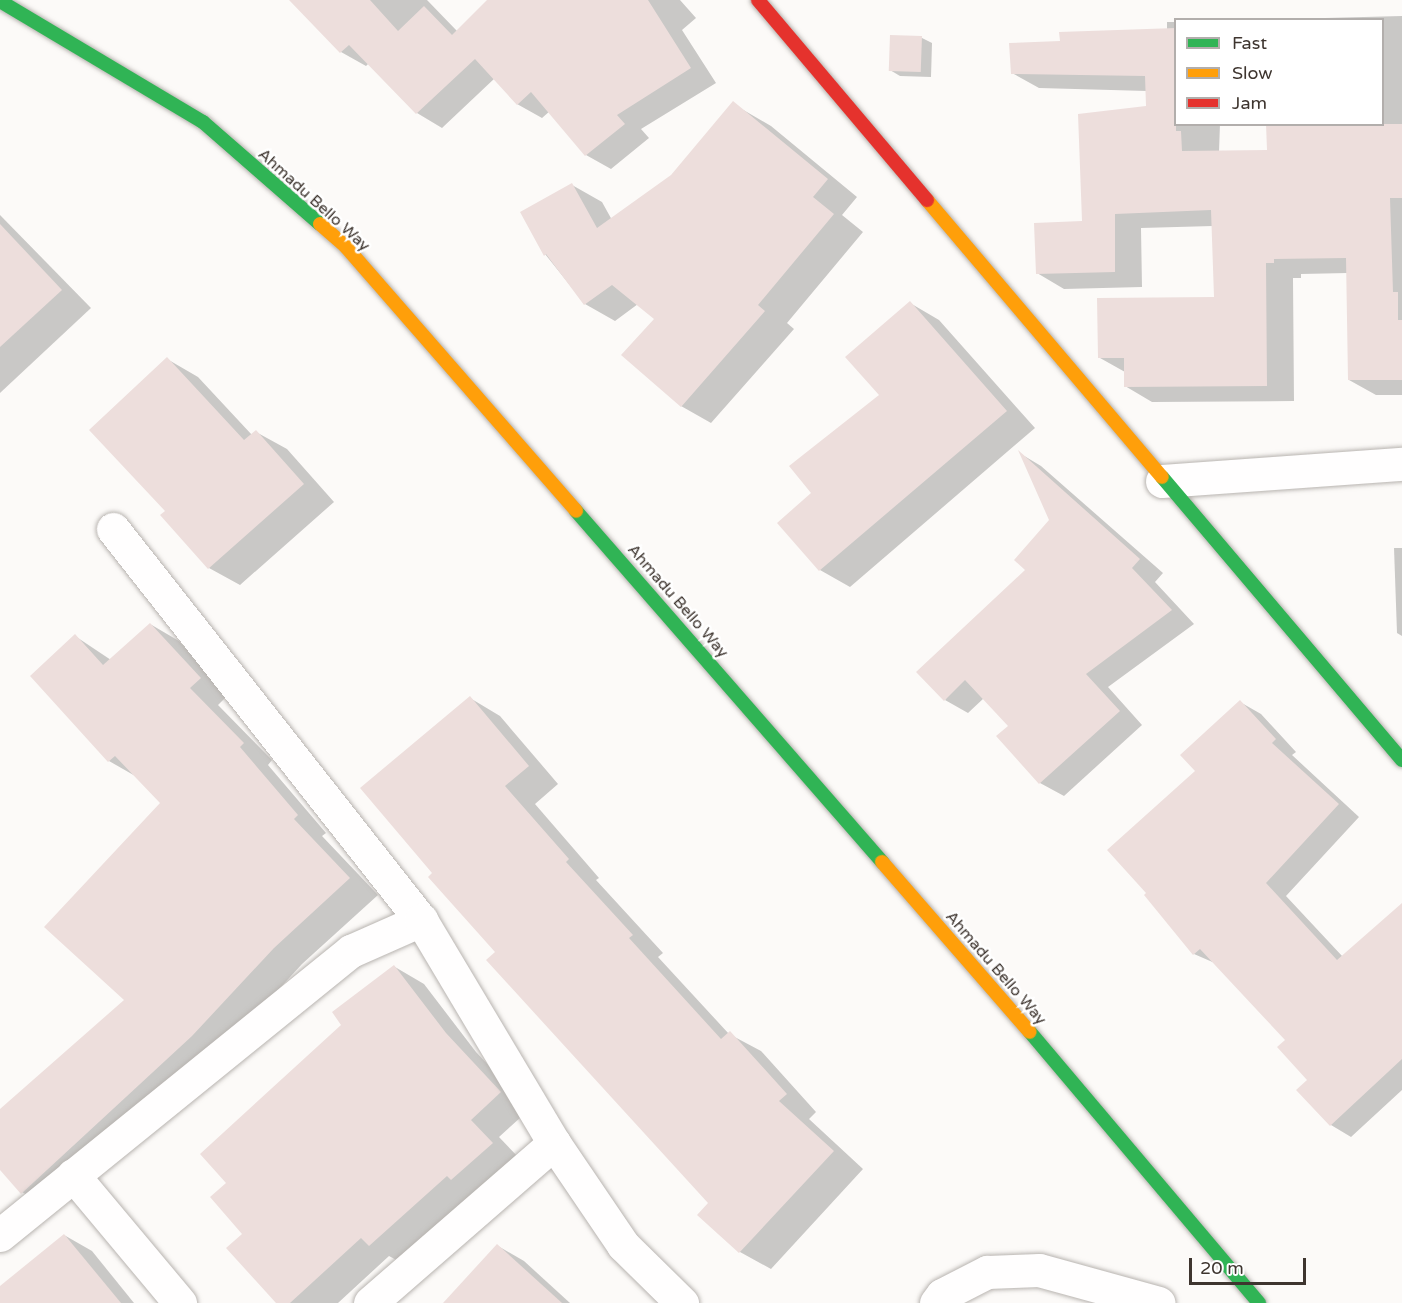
<!DOCTYPE html>
<html>
<head>
<meta charset="utf-8">
<style>
  body { margin:0 }
  #map { position:relative; width:1402px; height:1303px; overflow:hidden; background:#fcfaf8; font-family:"Varela Round",sans-serif }
  div>[style] { position:absolute }
  .shadow>* { inset:0; background:#0003 }
  .building>* { inset:0; background:#eddedc; transform-origin:0 0 }
  .roads { filter:drop-shadow(0 0 2px #b8b4b0) drop-shadow(0 0 2px #b8b4b0) }
  .street>* { height:33px; margin:-16.5px; padding:0 16.5px; transform-origin:16.5px; border-radius:16.5px; background:#fffefe }
  .fast>* { height:14px; margin:-7px; padding:0 7px; transform-origin:7px; border-radius:7px; background:#30b455 }
  .slow>* { height:14px; margin:-7px; padding:0 7px; transform-origin:7px; border-radius:7px; background:#ff9f0a }
  .jam>* { height:14px; margin:-7px; padding:0 7px; transform-origin:7px; border-radius:7px; background:#e5322d }
  span { translate:-50% -50%; white-space:nowrap; text-align:center; line-height:1.15; -webkit-text-stroke:5px #fff; paint-order:stroke }
  .street-label { font-size:16px; color:#3e352f }
  .legend { position:absolute; left:1174px; top:18px; width:210px; height:108px; box-sizing:border-box; background:#fff; border:2px solid #b2aeac; margin:0; padding:8px 10px; list-style:none; font-size:18px; color:#3e352f }
  .legend li { display:flex; align-items:center; gap:12px; height:30px }
  .legend b { width:30px; border:2px solid #b2aeac }
  .scale { position:absolute; left:1189px; top:1258px; width:117px; height:27px; box-sizing:border-box; border:3px solid #3e352f; border-top:0; padding-left:8px; font-size:18px; line-height:21px; white-space:nowrap; color:#3e352f; -webkit-text-stroke:4px #fff; paint-order:stroke }
</style>
</head>
<body>
<div id="map">
  <div class="shadow">
    <div style="clip-path:polygon(292px 0,427px 0,458px 32px,489px 0,680px 0,696px 18px,682px 30px,716px 83px,641px 129px,649px 138px,611px 169px,586px 155px,550px 111px,542px 118px,517px 104px,495px 78px,442px 128px,417px 113px,369px 63px,366px 66px,341px 52px)"></div>
    <div style="clip-path:polygon(1402px 16px,1402px 395px,1376px 395px,1349px 380px,1348px 273px,1301px 274px,1301px 278px,1293px 278px,1294px 401px,1152px 402px,1125px 386px,1125px 372px,1100px 358px,1216px 299px,1213px 226px,1141px 228px,1142px 287px,1064px 289px,1037px 273px,1084px 223px,1148px 107px,1147px 91px,1039px 88px,1012px 73px,1061px 43px,1167px 29px,1167px 22px,1176px 22px,1176px 124px,1220px 124px,1219px 152px,1268px 152px,1382px 124px,1382px 20px,1325px 18px)"></div>
    <div style="clip-path:polygon(891px 36px,922px 38px,932px 43px,931px 77px,900px 76px,890px 70px)"></div>
    <div style="clip-path:polygon(740px 108px,771px 126px,857px 197px,842px 215px,863px 232px,787px 323px,794px 329px,711px 423px,681px 406px,656px 319px,638px 304px,615px 321px,585px 304px,545px 254px,572px 185px,602px 202px,612px 220px,672px 176px)"></div>
    <div style="clip-path:polygon(0 215px,91px 308px,0 393px)"></div>
    <div style="clip-path:polygon(910px 303px,939px 320px,1035px 428px,850px 587px,820px 570px,779px 523px,813px 493px,881px 395px)"></div>
    <div style="clip-path:polygon(167px 359px,198px 377px,252px 435px,256px 432px,287px 449px,334px 502px,240px 585px,209px 568px,167px 511px)"></div>
    <div style="clip-path:polygon(1021px 454px,1041px 466px,1163px 573px,1155px 582px,1194px 624px,1108px 687px,1142px 725px,1064px 796px,1040px 783px,1010px 726px,984px 698px,968px 713px,945px 700px,1027px 570px,1051px 521px)"></div>
    <div style="clip-path:polygon(1394px 548px,1402px 548px,1402px 636px,1397px 633px)"></div>
    <div style="clip-path:polygon(150px 624px,179px 641px,228px 695px,218px 705px,272px 760px,268px 765px,326px 833px,322px 836px,378px 895px,302px 964px,221px 1052px,51px 1209px,22px 1192px,0 1168px,0 1112px,126px 1000px,162px 803px,137px 777px,109px 761px,32px 676px,75px 636px,111px 660px)"></div>
    <div style="clip-path:polygon(470px 698px,500px 716px,558px 784px,535px 804px,599px 878px,596px 880px,663px 953px,658px 957px,729px 1034px,761px 1051px,816px 1112px,809px 1119px,863px 1169px,771px 1269px,740px 1252px,710px 1203px,434px 874px)"></div>
    <div style="clip-path:polygon(1240px 702px,1261px 714px,1296px 752px,1292px 755px,1359px 817px,1286px 896px,1343px 957px,1402px 905px,1402px 1090px,1351px 1137px,1331px 1125px,1287px 1040px,1217px 964px,1194px 954px,1198px 772px)"></div>
    <div style="clip-path:polygon(395px 967px,424px 984px,476px 1052px,530px 1109px,499px 1137px,521px 1160px,400px 1262px,389px 1256px,338px 1303px,278px 1303px,244px 1234px,228px 1183px,343px 1025px)"></div>
    <div style="clip-path:polygon(64px 1235px,92px 1251px,134px 1303px,0 1303px,0 1288px)"></div>
    <div style="clip-path:polygon(498px 1246px,524px 1261px,570px 1303px,445px 1303px)"></div>
  </div>
  <div class="building">
    <div style="clip-path:polygon(289px 0,370px 0,398px 31px,424px 6px,452px 35px,487px 0,648px 0,691px 68px,617px 115px,625px 124px,585px 156px,531px 92px,517px 105px,475px 59px,416px 114px,349px 45px,340px 53px)"></div>
    <div style="clip-path:polygon(1176px 28px,1176px 131px,1181px 131px,1182px 151px,1267px 150px,1266px 124px,1402px 124px,1402px 198px,1390px 198px,1393px 292px,1398px 292px,1398px 320px,1402px 320px,1402px 380px,1348px 380px,1346px 258px,1274px 259px,1274px 263px,1266px 263px,1267px 386px,1124px 387px,1124px 358px,1098px 358px,1097px 298px,1214px 297px,1211px 210px,1115px 214px,1115px 272px,1036px 274px,1034px 223px,1082px 221px,1078px 114px,1146px 106px,1145px 76px,1011px 74px,1009px 43px,1060px 41px,1059px 32px)"></div>
    <div style="left:890px;top:35px;width:32px;height:36px;rotate:2deg"></div>
    <div style="clip-path:polygon(733px 101px,828px 179px,813px 197px,834px 214px,758px 305px,765px 311px,681px 407px,621px 355px,654px 319px,612px 285px,584px 305px,546px 254px,544px 256px,520px 212px,572px 183px,597px 228px,671px 175px)"></div>
    <div style="clip-path:polygon(0 224px,62px 290px,0 347px)"></div>
    <div style="clip-path:polygon(910px 301px,1007px 411px,819px 571px,777px 523px,811px 493px,789px 466px,879px 395px,845px 357px)"></div>
    <div style="clip-path:polygon(167px 357px,244px 440px,256px 430px,304px 484px,208px 569px,160px 515px,165px 511px,89px 430px)"></div>
    <div style="clip-path:polygon(1018px 450px,1140px 559px,1132px 568px,1172px 610px,1086px 674px,1120px 711px,1039px 784px,996px 736px,1008px 726px,965px 680px,944px 701px,916px 672px,1025px 570px,1014px 560px,1049px 520px)"></div>
    <div style="clip-path:polygon(150px 623px,201px 678px,190px 688px,244px 743px,240px 747px,298px 815px,294px 819px,350px 878px,274px 948px,192px 1036px,21px 1194px,0 1170px,0 1109px,124px 1000px,44px 927px,160px 803px,115px 756px,108px 762px,30px 676px,75px 634px,103px 665px)"></div>
    <div style="clip-path:polygon(470px 696px,529px 766px,505px 786px,569px 859px,566px 862px,633px 935px,629px 938px,721px 1039px,730px 1031px,787px 1094px,779px 1101px,834px 1151px,739px 1253px,697px 1215px,708px 1203px,486px 960px,495px 952px,428px 877px,432px 873px,360px 788px)"></div>
    <div style="clip-path:polygon(1240px 700px,1276px 739px,1272px 743px,1339px 804px,1266px 883px,1337px 960px,1402px 903px,1402px 1059px,1330px 1126px,1296px 1090px,1307px 1080px,1277px 1047px,1285px 1040px,1200px 949px,1193px 955px,1144px 895px,1146px 893px,1107px 850px,1195px 771px,1180px 755px)"></div>
    <div style="clip-path:polygon(394px 965px,446px 1033px,501px 1092px,471px 1120px,493px 1143px,451px 1180px,447px 1176px,369px 1246px,361px 1238px,290px 1303px,276px 1303px,226px 1248px,242px 1234px,210px 1197px,226px 1183px,200px 1154px,341px 1025px,332px 1012px)"></div>
    <div style="clip-path:polygon(64px 1234px,121px 1303px,0 1303px,0 1286px)"></div>
    <div style="clip-path:polygon(497px 1244px,562px 1303px,443px 1303px)"></div>
  </div>
  <div class="roads">
    <div class="street">
      <div style="left:1162px;top:481px;width:241px;rotate:-4.1deg"></div>
      <div style="left:113px;top:529px;width:498px;rotate:51.8deg"></div>
      <div style="left:73px;top:1175px;width:167px;rotate:50.1deg"></div>
      <div style="left:0;top:1235px;width:452px;rotate:-39deg"></div>
      <div style="left:351px;top:951px;width:77px;rotate:-23.9deg"></div>
      <div style="left:421px;top:920px;width:260px;rotate:59.2deg"></div>
      <div style="left:554px;top:1143px;width:123px;rotate:55.9deg"></div>
      <div style="left:623px;top:1245px;width:83px;rotate:44.5deg"></div>
      <div style="left:370px;top:1303px;width:244px;rotate:-41deg"></div>
      <div style="left:936px;top:1303px;width:10px;rotate:-53deg"></div>
      <div style="left:942px;top:1295px;width:51px;rotate:-27.1deg"></div>
      <div style="left:987px;top:1272px;width:52px;rotate:-2.2deg"></div>
      <div style="left:1039px;top:1270px;width:124px;rotate:15.4deg"></div>
    </div>
    <div class="fast">
      <div style="left:0;top:1px;width:236px;rotate:30.8deg"></div>
      <div style="left:203px;top:122px;width:155px;rotate:41.1deg"></div>
      <div style="left:1162px;top:477px;width:371px;rotate:49.7deg"></div>
      <div style="left:576px;top:511px;width:466px;rotate:48.9deg"></div>
      <div style="left:1030px;top:1032px;width:355px;rotate:49.8deg"></div>
    </div>
    <div class="slow">
      <div style="left:927px;top:200px;width:363px;rotate:49.7deg"></div>
      <div style="left:320px;top:224px;width:35px;rotate:41deg"></div>
      <div style="left:346px;top:247px;width:350px;rotate:48.9deg"></div>
      <div style="left:882px;top:862px;width:225px;rotate:49deg"></div>
    </div>
    <div class="jam">
      <div style="left:758px;top:0;width:262px;rotate:49.8deg"></div>
    </div>
  </div>
  <div class="street-label">
    <span style="left:314px;top:200px;rotate:42deg">Ahmadu Bello Way</span>
    <span style="left:678px;top:601px;rotate:49deg">Ahmadu Bello Way</span>
    <span style="left:996px;top:968px;rotate:49deg">Ahmadu Bello Way</span>
  </div>
  <ul class="legend">
  <li><b style="height:8px;background:#30b455"></b>Fast</li>
  <li><b style="height:8px;background:#ff9f0a"></b>Slow</li>
  <li><b style="height:8px;background:#e5322d"></b>Jam</li>
  </ul>
  <div class="scale">20 m</div>
</div>
</body>
</html>
